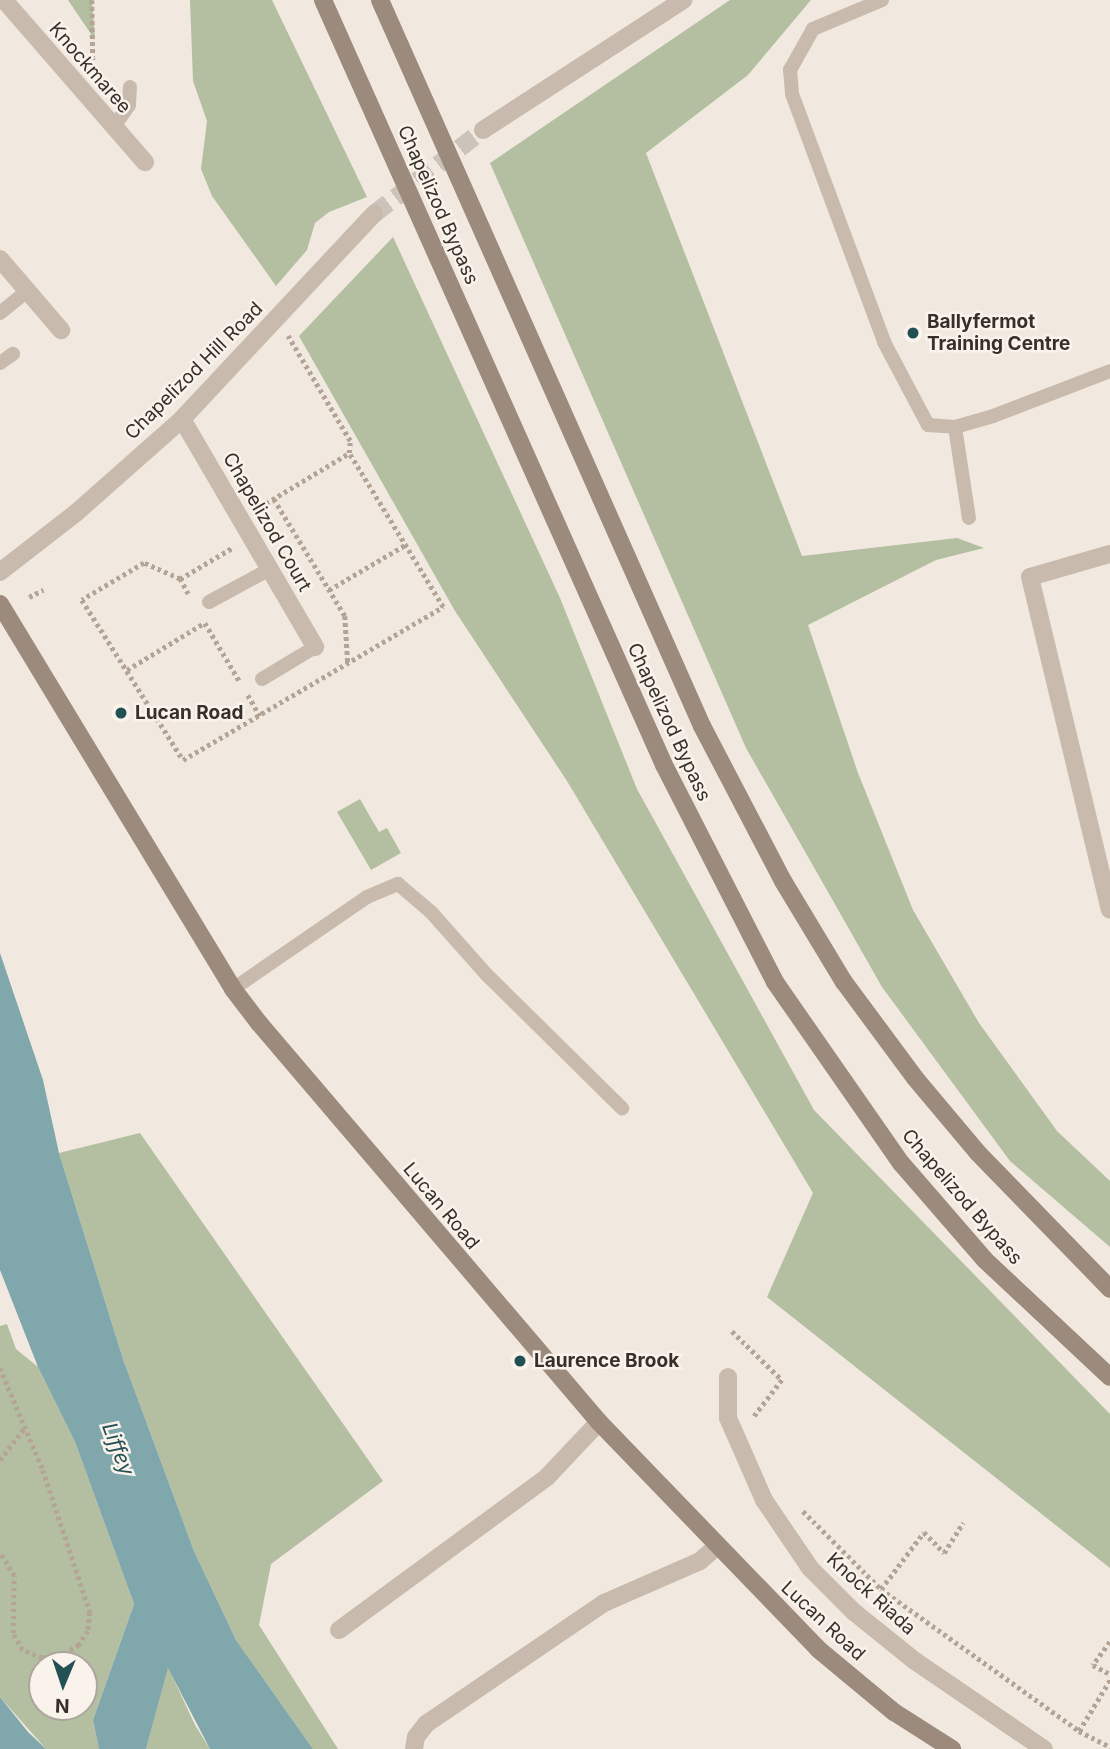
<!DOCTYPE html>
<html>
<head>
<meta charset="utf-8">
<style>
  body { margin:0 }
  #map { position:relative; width:1110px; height:1749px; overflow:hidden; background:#f1e9df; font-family:Inter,sans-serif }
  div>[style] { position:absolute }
  .green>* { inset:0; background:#b3bfa0 }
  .water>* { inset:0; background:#80a8ac }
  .street-tunnel>* { height:18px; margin-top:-9px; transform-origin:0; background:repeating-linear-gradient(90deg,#ccc4bb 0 18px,transparent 0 27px) }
  .path>* { height:4.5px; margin-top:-2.25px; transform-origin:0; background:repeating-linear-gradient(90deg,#b4a496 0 3.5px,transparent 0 7px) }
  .lane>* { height:14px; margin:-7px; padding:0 7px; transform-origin:7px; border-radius:7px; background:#c8baac }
  .street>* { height:18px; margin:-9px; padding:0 9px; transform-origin:9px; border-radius:9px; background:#c8baac }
  .secondary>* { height:18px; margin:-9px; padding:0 9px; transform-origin:9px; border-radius:9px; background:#9c8a7d }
  .dots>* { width:19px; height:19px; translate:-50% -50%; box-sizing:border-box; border:4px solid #f9f3ec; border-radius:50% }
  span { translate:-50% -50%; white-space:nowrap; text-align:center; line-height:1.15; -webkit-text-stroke:5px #f9f3ec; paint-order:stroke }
  .street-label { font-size:19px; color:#372f2a }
  .poi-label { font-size:19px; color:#372f2a; font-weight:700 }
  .left { translate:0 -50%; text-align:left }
  .water-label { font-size:21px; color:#235055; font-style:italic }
  .north { position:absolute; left:28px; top:1651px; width:70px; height:70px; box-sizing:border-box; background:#f9f3ec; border:2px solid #aba59e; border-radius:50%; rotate:182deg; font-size:19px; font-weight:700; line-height:28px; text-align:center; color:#372f2a }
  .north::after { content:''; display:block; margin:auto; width:24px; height:32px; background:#235055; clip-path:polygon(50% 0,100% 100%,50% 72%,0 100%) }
</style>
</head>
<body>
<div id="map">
  <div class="green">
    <div style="clip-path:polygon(68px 0,92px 0,95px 40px)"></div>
    <div style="clip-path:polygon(190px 0,272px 0,367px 197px,329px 212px,315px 223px,307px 250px,276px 286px,212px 196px,201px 169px,207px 121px,193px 81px)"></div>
    <div style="clip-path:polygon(730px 0,811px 0,748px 75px,646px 153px,802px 556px,957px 538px,984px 548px,936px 560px,808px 625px,858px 773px,913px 910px,979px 1023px,1057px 1131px,1110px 1181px,1110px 1247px,1010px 1161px,882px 987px,746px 748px,490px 163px)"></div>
    <div style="clip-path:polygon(393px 237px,560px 598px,637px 789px,814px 1110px,1110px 1414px,1110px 1568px,767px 1297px,813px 1193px,567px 781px,455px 611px,299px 336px)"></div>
    <div style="clip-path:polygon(360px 799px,379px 832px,387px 828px,401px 853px,371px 870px,337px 812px)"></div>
    <div style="clip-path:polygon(140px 1133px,383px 1481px,271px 1564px,259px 1625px,338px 1749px,313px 1749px,236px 1640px,194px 1551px,123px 1359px,59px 1153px)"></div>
    <div style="clip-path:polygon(evenodd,7px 1324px,16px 1349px,38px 1367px,75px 1442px,134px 1604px,93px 1720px,99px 1749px,46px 1749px,0 1697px,0 1326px,7px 1324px,42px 1665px,84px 1665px,84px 1707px,42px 1707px,42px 1665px)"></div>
    <div style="clip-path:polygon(168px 1667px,195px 1725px,210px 1749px,146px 1749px)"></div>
  </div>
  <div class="water">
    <div style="clip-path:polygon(0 953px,43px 1080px,59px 1153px,123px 1359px,194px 1551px,236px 1640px,313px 1749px,210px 1749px,168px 1668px,146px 1749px,99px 1749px,93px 1720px,134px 1604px,75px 1442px,38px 1367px,0 1270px)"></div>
    <div style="clip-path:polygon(0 1697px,28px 1732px,46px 1749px,0 1749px)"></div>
  </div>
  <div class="street-tunnel">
    <div style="left:374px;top:214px;width:138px;rotate:-37.6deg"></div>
  </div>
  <div class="path">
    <div style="left:92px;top:0;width:66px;rotate:89.1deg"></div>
    <div style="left:274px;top:499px;width:137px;rotate:58.7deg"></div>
    <div style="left:345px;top:616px;width:49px;rotate:86.5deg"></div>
    <div style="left:260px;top:507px;width:104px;rotate:-31.2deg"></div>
    <div style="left:180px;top:579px;width:39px;rotate:-156deg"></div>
    <div style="left:144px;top:563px;width:72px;rotate:149.2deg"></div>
    <div style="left:82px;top:600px;width:189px;rotate:57.7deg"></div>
    <div style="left:183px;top:760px;width:302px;rotate:-30.5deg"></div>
    <div style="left:443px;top:607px;width:180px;rotate:-121.4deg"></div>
    <div style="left:349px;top:453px;width:12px;rotate:-85deg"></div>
    <div style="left:350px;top:441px;width:122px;rotate:-120.6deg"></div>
    <div style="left:329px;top:590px;width:88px;rotate:-30.6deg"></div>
    <div style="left:188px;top:594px;width:17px;rotate:-118deg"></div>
    <div style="left:180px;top:579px;width:61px;rotate:-30.8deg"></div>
    <div style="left:29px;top:597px;width:16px;rotate:-27deg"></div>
    <div style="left:205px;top:623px;width:69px;rotate:59.3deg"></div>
    <div style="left:127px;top:670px;width:90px;rotate:-31.4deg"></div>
    <div style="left:248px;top:695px;width:24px;rotate:60deg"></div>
    <div style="left:732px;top:1331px;width:70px;rotate:44.4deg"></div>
    <div style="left:782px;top:1380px;width:48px;rotate:127.3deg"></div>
    <div style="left:0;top:1368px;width:111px;rotate:67.1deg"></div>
    <div style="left:43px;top:1470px;width:150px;rotate:71.7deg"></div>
    <div style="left:90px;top:1612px;width:19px;rotate:96deg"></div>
    <div style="left:88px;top:1631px;width:17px;rotate:123deg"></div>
    <div style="left:79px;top:1645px;width:21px;rotate:149deg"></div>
    <div style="left:61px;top:1656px;width:19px;rotate:174deg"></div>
    <div style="left:42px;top:1658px;width:22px;rotate:-158deg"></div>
    <div style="left:22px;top:1650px;width:19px;rotate:-118deg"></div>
    <div style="left:13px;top:1633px;width:57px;rotate:-89deg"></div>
    <div style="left:14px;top:1576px;width:27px;rotate:-121deg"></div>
    <div style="left:0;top:1460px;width:41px;rotate:-52.9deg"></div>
    <div style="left:803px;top:1511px;width:110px;rotate:45deg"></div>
    <div style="left:881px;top:1589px;width:244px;rotate:35.6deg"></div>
    <div style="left:1079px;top:1731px;width:35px;rotate:27deg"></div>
    <div style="left:881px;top:1589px;width:71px;rotate:-53deg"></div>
    <div style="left:924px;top:1532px;width:29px;rotate:46deg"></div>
    <div style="left:944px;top:1553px;width:36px;rotate:-58deg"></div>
    <div style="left:1110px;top:1642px;width:29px;rotate:126deg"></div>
    <div style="left:1093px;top:1665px;width:19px;rotate:28deg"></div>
    <div style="left:1079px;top:1731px;width:60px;rotate:-58.7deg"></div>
  </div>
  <div class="lane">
    <div style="left:882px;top:0;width:75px;rotate:157.2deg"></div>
    <div style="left:813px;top:29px;width:47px;rotate:119.3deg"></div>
    <div style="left:790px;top:70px;width:24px;rotate:85deg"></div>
    <div style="left:792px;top:94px;width:265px;rotate:69.6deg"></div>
    <div style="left:884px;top:342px;width:94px;rotate:62.1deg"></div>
    <div style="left:928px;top:425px;width:27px;rotate:4deg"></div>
    <div style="left:955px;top:427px;width:40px;rotate:-16deg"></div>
    <div style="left:993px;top:416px;width:125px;rotate:-21deg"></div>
    <div style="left:113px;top:128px;width:28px;rotate:-55deg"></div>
    <div style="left:129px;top:105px;width:18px;rotate:-87deg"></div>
    <div style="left:0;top:313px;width:35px;rotate:-39deg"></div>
    <div style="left:0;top:363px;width:16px;rotate:-35deg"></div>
    <div style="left:955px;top:427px;width:92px;rotate:81.3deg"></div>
    <div style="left:209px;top:602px;width:69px;rotate:-28.4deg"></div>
    <div style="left:262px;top:679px;width:62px;rotate:-31.1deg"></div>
    <div style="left:233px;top:989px;width:163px;rotate:-34.5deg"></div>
    <div style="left:367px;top:897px;width:34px;rotate:-23deg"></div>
    <div style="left:398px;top:884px;width:43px;rotate:40.3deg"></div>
    <div style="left:431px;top:912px;width:84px;rotate:48.4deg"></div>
    <div style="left:487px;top:975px;width:190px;rotate:44.6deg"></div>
  </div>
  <div class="street">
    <div style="left:4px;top:0;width:215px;rotate:49deg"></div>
    <div style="left:483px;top:130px;width:239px;rotate:-33deg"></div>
    <div style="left:0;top:259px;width:94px;rotate:49.3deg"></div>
    <div style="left:182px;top:419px;width:264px;rotate:59.7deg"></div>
    <div style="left:1110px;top:554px;width:83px;rotate:164deg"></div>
    <div style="left:1030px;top:577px;width:342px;rotate:76.5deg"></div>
    <div style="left:0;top:572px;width:98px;rotate:-37.9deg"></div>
    <div style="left:77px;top:512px;width:140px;rotate:-41.5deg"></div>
    <div style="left:182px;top:419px;width:281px;rotate:-46.9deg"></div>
    <div style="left:728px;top:1377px;width:41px;rotate:90deg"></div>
    <div style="left:728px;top:1418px;width:90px;rotate:66.3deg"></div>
    <div style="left:764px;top:1500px;width:82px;rotate:55.9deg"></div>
    <div style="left:810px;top:1568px;width:62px;rotate:45deg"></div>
    <div style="left:854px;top:1612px;width:78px;rotate:38.8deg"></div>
    <div style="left:915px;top:1661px;width:156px;rotate:34.3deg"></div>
    <div style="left:339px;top:1630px;width:258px;rotate:-36.3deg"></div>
    <div style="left:547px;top:1477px;width:76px;rotate:-46.6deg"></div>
    <div style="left:414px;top:1749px;width:12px;rotate:-81deg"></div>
    <div style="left:416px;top:1737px;width:16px;rotate:-52deg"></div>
    <div style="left:426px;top:1724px;width:215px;rotate:-34.2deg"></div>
    <div style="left:604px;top:1603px;width:105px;rotate:-23.6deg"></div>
    <div style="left:700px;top:1561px;width:23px;rotate:-41deg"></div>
  </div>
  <div class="secondary">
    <div style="left:323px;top:0;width:838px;rotate:65.97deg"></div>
    <div style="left:664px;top:765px;width:244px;rotate:62.9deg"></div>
    <div style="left:775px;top:982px;width:221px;rotate:55.2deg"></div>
    <div style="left:901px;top:1163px;width:128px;rotate:49.1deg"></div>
    <div style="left:985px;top:1260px;width:171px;rotate:43.1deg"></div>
    <div style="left:380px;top:0;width:794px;rotate:66.08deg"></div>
    <div style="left:702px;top:726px;width:175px;rotate:62.4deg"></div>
    <div style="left:783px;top:881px;width:118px;rotate:58.9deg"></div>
    <div style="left:844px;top:982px;width:119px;rotate:53.5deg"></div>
    <div style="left:915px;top:1078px;width:97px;rotate:50deg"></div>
    <div style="left:977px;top:1152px;width:191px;rotate:45.8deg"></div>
    <div style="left:0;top:604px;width:450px;rotate:58.8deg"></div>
    <div style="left:233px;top:989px;width:43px;rotate:52.6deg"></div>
    <div style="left:259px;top:1023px;width:524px;rotate:49.56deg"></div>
    <div style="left:599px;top:1422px;width:315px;rotate:46deg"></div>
    <div style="left:818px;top:1649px;width:99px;rotate:39.7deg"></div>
    <div style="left:894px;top:1712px;width:69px;rotate:32.5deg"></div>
  </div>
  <div class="dots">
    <div style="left:913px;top:333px;background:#235055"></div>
    <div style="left:121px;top:713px;background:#235055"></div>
    <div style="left:520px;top:1361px;background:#235055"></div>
  </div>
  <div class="street-label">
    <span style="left:90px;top:68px;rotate:49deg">Knockmaree</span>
    <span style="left:438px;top:205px;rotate:66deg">Chapelizod Bypass</span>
    <span style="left:194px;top:371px;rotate:-45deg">Chapelizod Hill Road</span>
    <span style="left:267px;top:522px;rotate:60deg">Chapelizod Court</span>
    <span style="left:669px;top:722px;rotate:65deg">Chapelizod Bypass</span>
    <span style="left:962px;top:1197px;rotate:49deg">Chapelizod Bypass</span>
    <span style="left:441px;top:1206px;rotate:50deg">Lucan Road</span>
    <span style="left:871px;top:1594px;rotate:42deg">Knock Riada</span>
    <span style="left:823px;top:1621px;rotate:43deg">Lucan Road</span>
  </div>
  <div class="poi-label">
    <span class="left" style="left:927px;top:333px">Ballyfermot<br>Training Centre</span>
    <span class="left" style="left:135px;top:713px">Lucan Road</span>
    <span class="left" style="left:534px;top:1361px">Laurence Brook</span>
  </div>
  <div class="water-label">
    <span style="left:118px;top:1449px;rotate:69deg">Liffey</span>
  </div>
  <div class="north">N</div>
</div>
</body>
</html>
